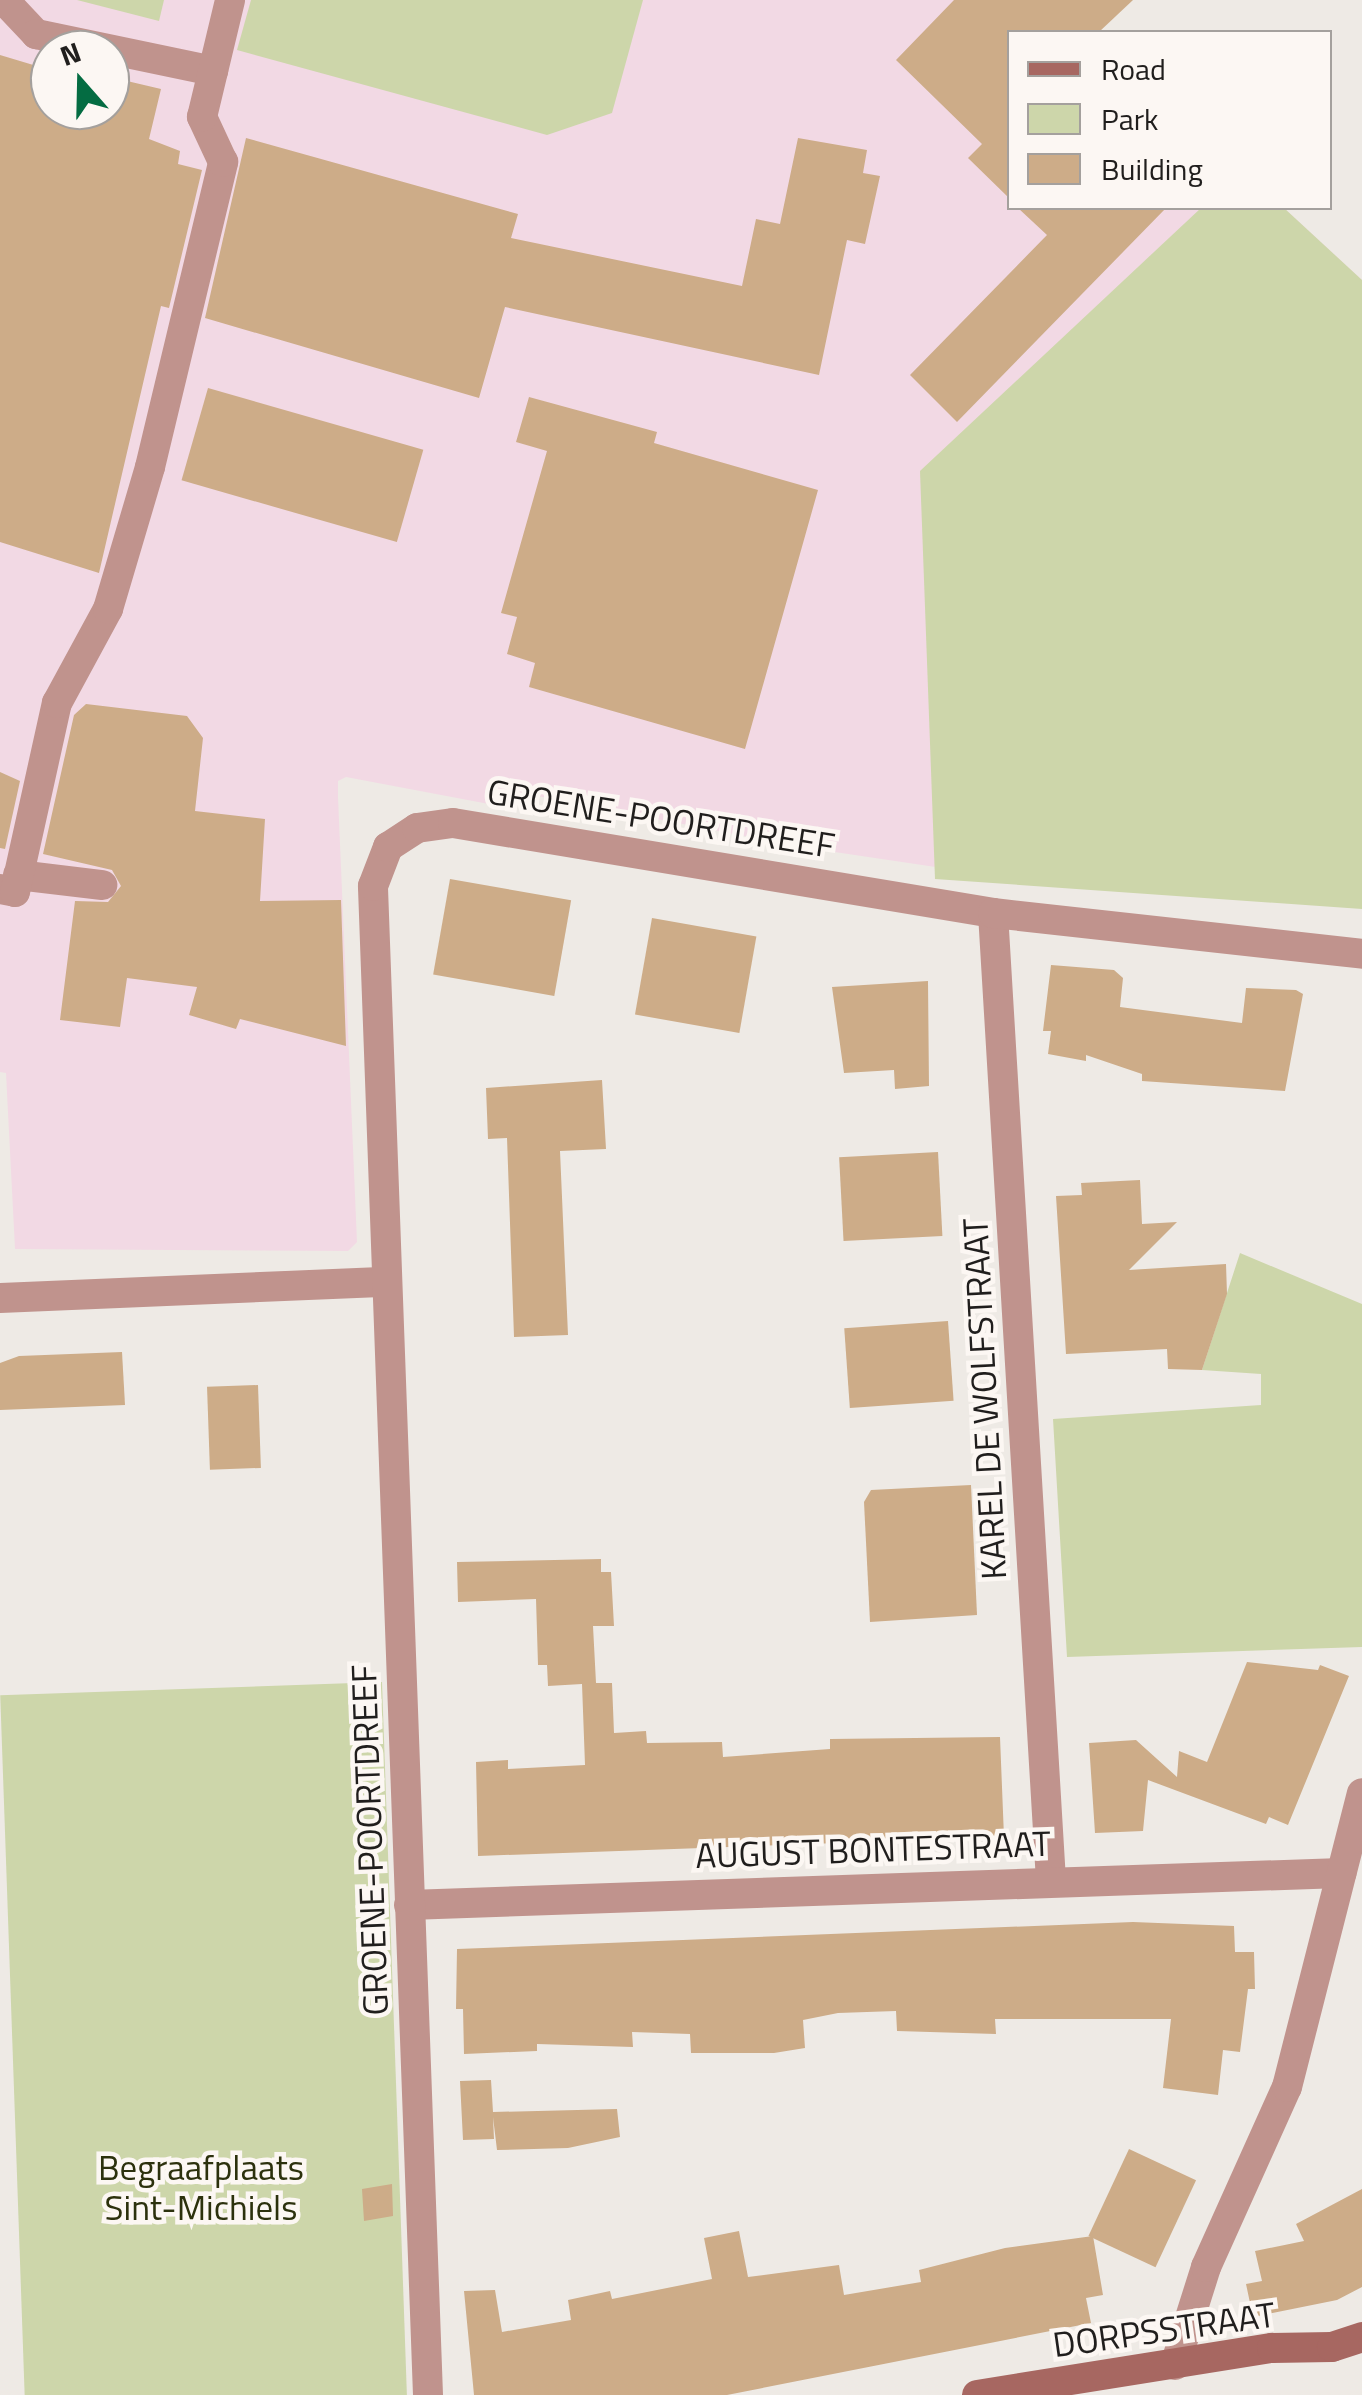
<!DOCTYPE html>
<html>
<head>
<meta charset="utf-8">
<style>
  body { margin:0 }
  #map { position:relative; width:1362px; height:2395px; overflow:hidden; background:#eeeae5; font-family:"Titillium Web",sans-serif }
  div>[style] { position:absolute }
  .education>* { inset:0; background:#f2d9e4 }
  .green>* { inset:0; background:#cdd6aa; transform-origin:0 0 }
  .building>* { inset:0; background:#cdac88; transform-origin:0 0 }
  .street>* { height:30px; margin:-15px; padding:0 15px; transform-origin:15px; border-radius:15px; background:#c0938d }
  .secondary>* { height:30px; margin:-15px; padding:0 15px; transform-origin:15px; border-radius:15px; background:#a76761 }
  span { translate:-50% -50%; white-space:nowrap; text-align:center; line-height:1.15; -webkit-text-stroke:9px #fcf7f3; paint-order:stroke }
  .street-label { font-size:35px; color:#201e1d }
  .park-label { font-size:35px; color:#2c310d }
  .legend { position:absolute; left:1007px; top:30px; width:325px; height:180px; box-sizing:border-box; background:#fcf7f3; border:2px solid #a4a09d; margin:0; padding:12px 18px; list-style:none; font-size:30px; color:#201e1d }
  .legend li { display:flex; align-items:center; gap:20px; height:50px }
  .legend b { width:50px; border:2px solid #a4a09d }
  .north { position:absolute; left:30px; top:30px; width:100px; height:100px; box-sizing:border-box; background:#fcf7f3; border:2px solid #a4a09d; border-radius:50%; rotate:340deg; font-size:28px; font-weight:700; line-height:40px; text-align:center; color:#201e1d }
  .north::after { content:''; display:block; margin:auto; width:35px; height:45px; background:#046c42; clip-path:polygon(50% 0,100% 100%,50% 72%,0 100%) }
</style>
</head>
<body>
<div id="map">
  <div class="education">
    <div style="clip-path:polygon(evenodd,0 0,1046px 0,1082px 32px,1009px 32px,1009px 208px,1284px 208px,1362px 280px,1023px 880px,801px 847px,517px 792px,510px 808px,346px 777px,338px 781px,338px 797px,357px 1242px,348px 1251px,15px 1249px,6px 1073px,0 1072px,0 0,50px 50px,110px 50px,110px 110px,50px 110px,50px 50px)"></div>
  </div>
  <div class="green">
    <div style="clip-path:polygon(77px 0,164px 0,159px 21px)"></div>
    <div style="clip-path:polygon(251px 0,643px 0,612px 113px,547px 135px,237px 50px)"></div>
    <div style="clip-path:polygon(1201px 208px,1284px 208px,1362px 280px,1362px 909px,935px 879px,920px 471px)"></div>
    <div style="clip-path:polygon(1240px 1253px,1362px 1304px,1362px 1647px,1067px 1657px,1053px 1419px,1261px 1405px,1261px 1374px,1202px 1370px)"></div>
    <div style="left:382px;top:1682px;width:714px;height:382px;rotate:88deg"></div>
  </div>
  <div class="building">
    <div style="clip-path:polygon(954px 0,1133px 0,1099px 32px,1010px 32px,1010px 199px,968px 158px,982px 144px,896px 60px)"></div>
    <div style="clip-path:polygon(0 55px,50px 70px,50px 110px,110px 110px,110px 77px,161px 89px,149px 139px,180px 151px,178px 164px,202px 170px,169px 308px,161px 306px,99px 573px,0 542px)"></div>
    <div style="clip-path:polygon(246px 138px,518px 214px,511px 238px,742px 286px,756px 219px,780px 224px,798px 138px,867px 150px,863px 173px,880px 176px,865px 244px,847px 240px,819px 375px,505px 307px,479px 398px,205px 318px)"></div>
    <div style="clip-path:polygon(1018px 208px,1166px 208px,957px 422px,910px 375px,1047px 235px)"></div>
    <div style="left:208px;top:388px;width:224px;height:96px;rotate:16deg"></div>
    <div style="clip-path:polygon(529px 397px,657px 432px,654px 443px,818px 490px,745px 749px,529px 687px,535px 663px,507px 654px,517px 617px,501px 613px,547px 451px,516px 442px)"></div>
    <div style="clip-path:polygon(86px 704px,187px 716px,203px 738px,195px 811px,265px 819px,260px 901px,341px 900px,346px 1046px,240px 1019px,236px 1029px,189px 1015px,197px 987px,127px 978px,120px 1027px,60px 1020px,75px 901px,108px 902px,121px 886px,112px 870px,43px 854px,74px 715px)"></div>
    <div style="clip-path:polygon(0 772px,20px 781px,5px 849px,0 848px)"></div>
    <div style="left:450px;top:879px;width:123px;height:97px;rotate:10deg"></div>
    <div style="left:652px;top:918px;width:106px;height:98px;rotate:10deg"></div>
    <div style="clip-path:polygon(1051px 965px,1114px 970px,1123px 978px,1120px 1007px,1242px 1023px,1246px 988px,1296px 990px,1303px 994px,1285px 1091px,1142px 1081px,1142px 1074px,1086px 1055px,1086px 1061px,1048px 1054px,1051px 1031px,1043px 1031px)"></div>
    <div style="clip-path:polygon(928px 981px,929px 1086px,895px 1089px,894px 1070px,844px 1073px,832px 987px)"></div>
    <div style="clip-path:polygon(602px 1080px,606px 1149px,560px 1151px,568px 1335px,514px 1337px,507px 1138px,488px 1139px,486px 1088px)"></div>
    <div style="left:938px;top:1152px;width:84px;height:99px;rotate:87deg"></div>
    <div style="clip-path:polygon(1140px 1180px,1142px 1224px,1177px 1222px,1129px 1270px,1226px 1264px,1227px 1294px,1202px 1370px,1168px 1369px,1167px 1349px,1066px 1354px,1056px 1196px,1082px 1195px,1081px 1183px)"></div>
    <div style="left:948px;top:1321px;width:80px;height:104px;rotate:86deg"></div>
    <div style="clip-path:polygon(122px 1352px,125px 1405px,0 1410px,0 1363px,19px 1356px)"></div>
    <div style="left:258px;top:1385px;width:83px;height:51px;rotate:88deg"></div>
    <div style="clip-path:polygon(971px 1485px,977px 1615px,870px 1622px,864px 1502px,871px 1490px)"></div>
    <div style="clip-path:polygon(601px 1559px,601px 1572px,611px 1572px,614px 1626px,593px 1626px,596px 1683px,612px 1683px,614px 1733px,646px 1731px,647px 1743px,722px 1742px,723px 1757px,830px 1749px,830px 1739px,1000px 1737px,1004px 1837px,478px 1856px,476px 1762px,508px 1760px,508px 1769px,585px 1765px,582px 1684px,548px 1686px,547px 1665px,538px 1665px,536px 1599px,458px 1602px,457px 1562px)"></div>
    <div style="clip-path:polygon(1247px 1662px,1318px 1670px,1320px 1665px,1349px 1676px,1288px 1825px,1269px 1817px,1266px 1824px,1148px 1780px,1143px 1831px,1095px 1833px,1089px 1743px,1136px 1740px,1177px 1777px,1179px 1751px,1207px 1762px)"></div>
    <div style="clip-path:polygon(1133px 1922px,1234px 1926px,1235px 1952px,1254px 1952px,1255px 1989px,1248px 1989px,1240px 2052px,1223px 2050px,1218px 2095px,1163px 2088px,1171px 2019px,995px 2019px,996px 2034px,897px 2031px,896px 2011px,838px 2013px,803px 2020px,805px 2048px,774px 2053px,691px 2053px,690px 2034px,632px 2032px,633px 2047px,537px 2044px,537px 2051px,464px 2054px,463px 2009px,456px 2009px,457px 1949px)"></div>
    <div style="clip-path:polygon(491px 2080px,493px 2112px,617px 2109px,620px 2137px,568px 2148px,497px 2150px,493px 2117px,494px 2139px,463px 2140px,460px 2081px)"></div>
    <div style="left:1129px;top:2149px;width:74px;height:96px;rotate:25deg"></div>
    <div style="clip-path:polygon(392px 2184px,393px 2216px,364px 2221px,362px 2189px)"></div>
    <div style="clip-path:polygon(1362px 2189px,1362px 2287px,1337px 2300px,1253px 2317px,1246px 2284px,1262px 2281px,1255px 2251px,1304px 2241px,1296px 2224px)"></div>
    <div style="clip-path:polygon(739px 2231px,748px 2277px,839px 2265px,844px 2295px,921px 2282px,919px 2270px,1005px 2248px,1093px 2236px,1103px 2295px,1086px 2298px,1091px 2323px,727px 2395px,474px 2395px,464px 2291px,495px 2290px,502px 2332px,571px 2320px,568px 2300px,610px 2291px,612px 2299px,712px 2279px,704px 2238px)"></div>
  </div>
  <div class="street">
    <div style="left:4px;top:0;width:47px;rotate:46.7deg"></div>
    <div style="left:36px;top:34px;width:181px;rotate:11.8deg"></div>
    <div style="left:18px;top:875px;width:85px;rotate:6.8deg"></div>
    <div style="left:0;top:889px;width:15px;rotate:11deg"></div>
    <div style="left:15px;top:892px;width:194px;rotate:-77.5deg"></div>
    <div style="left:57px;top:703px;width:107px;rotate:-61.5deg"></div>
    <div style="left:108px;top:609px;width:148px;rotate:-73.5deg"></div>
    <div style="left:150px;top:467px;width:314px;rotate:-76.5deg"></div>
    <div style="left:223px;top:162px;width:50px;rotate:-115deg"></div>
    <div style="left:202px;top:117px;width:120px;rotate:-76.5deg"></div>
    <div style="left:993px;top:913px;width:969px;rotate:86.57deg"></div>
    <div style="left:0;top:1298px;width:387px;rotate:-2.4deg"></div>
    <div style="left:409px;top:1905px;width:933px;rotate:-1.97deg"></div>
    <div style="left:1175px;top:2365px;width:103px;rotate:-72.4deg"></div>
    <div style="left:1206px;top:2267px;width:197px;rotate:-65.8deg"></div>
    <div style="left:1287px;top:2087px;width:303px;rotate:-75.7deg"></div>
    <div style="left:428px;top:2395px;width:1510px;rotate:-92.09deg"></div>
    <div style="left:373px;top:886px;width:42px;rotate:-69deg"></div>
    <div style="left:388px;top:847px;width:35px;rotate:-33deg"></div>
    <div style="left:417px;top:828px;width:36px;rotate:-8deg"></div>
    <div style="left:453px;top:823px;width:547px;rotate:9.46deg"></div>
    <div style="left:993px;top:913px;width:371px;rotate:6.3deg"></div>
  </div>
  <div class="secondary">
    <div style="left:977px;top:2395px;width:299px;rotate:-9.1deg"></div>
    <div style="left:1272px;top:2348px;width:60px;rotate:-1deg"></div>
    <div style="left:1332px;top:2347px;width:32px;rotate:-18deg"></div>
  </div>
  <div class="street-label">
    <span style="left:661px;top:818px;rotate:9deg">GROENE-POORTDREEF</span>
    <span style="left:984px;top:1399px;rotate:-93deg">KAREL DE WOLFSTRAAT</span>
    <span style="left:369px;top:1840px;rotate:-92deg">GROENE-POORTDREEF</span>
    <span style="left:873px;top:1849px;rotate:-2deg">AUGUST BONTESTRAAT</span>
    <span style="left:1164px;top:2329px;rotate:-8deg">DORPSSTRAAT</span>
  </div>
  <div class="park-label">
    <span style="left:201px;top:2187px">Begraafplaats<br>Sint-Michiels</span>
  </div>
  <ul class="legend">
  <li><b style="height:12px;background:#a76761"></b>Road</li>
  <li><b style="height:28px;background:#cdd6aa"></b>Park</li>
  <li><b style="height:28px;background:#cdac88"></b>Building</li>
  </ul>
  <div class="north">N</div>
</div>
</body>
</html>
